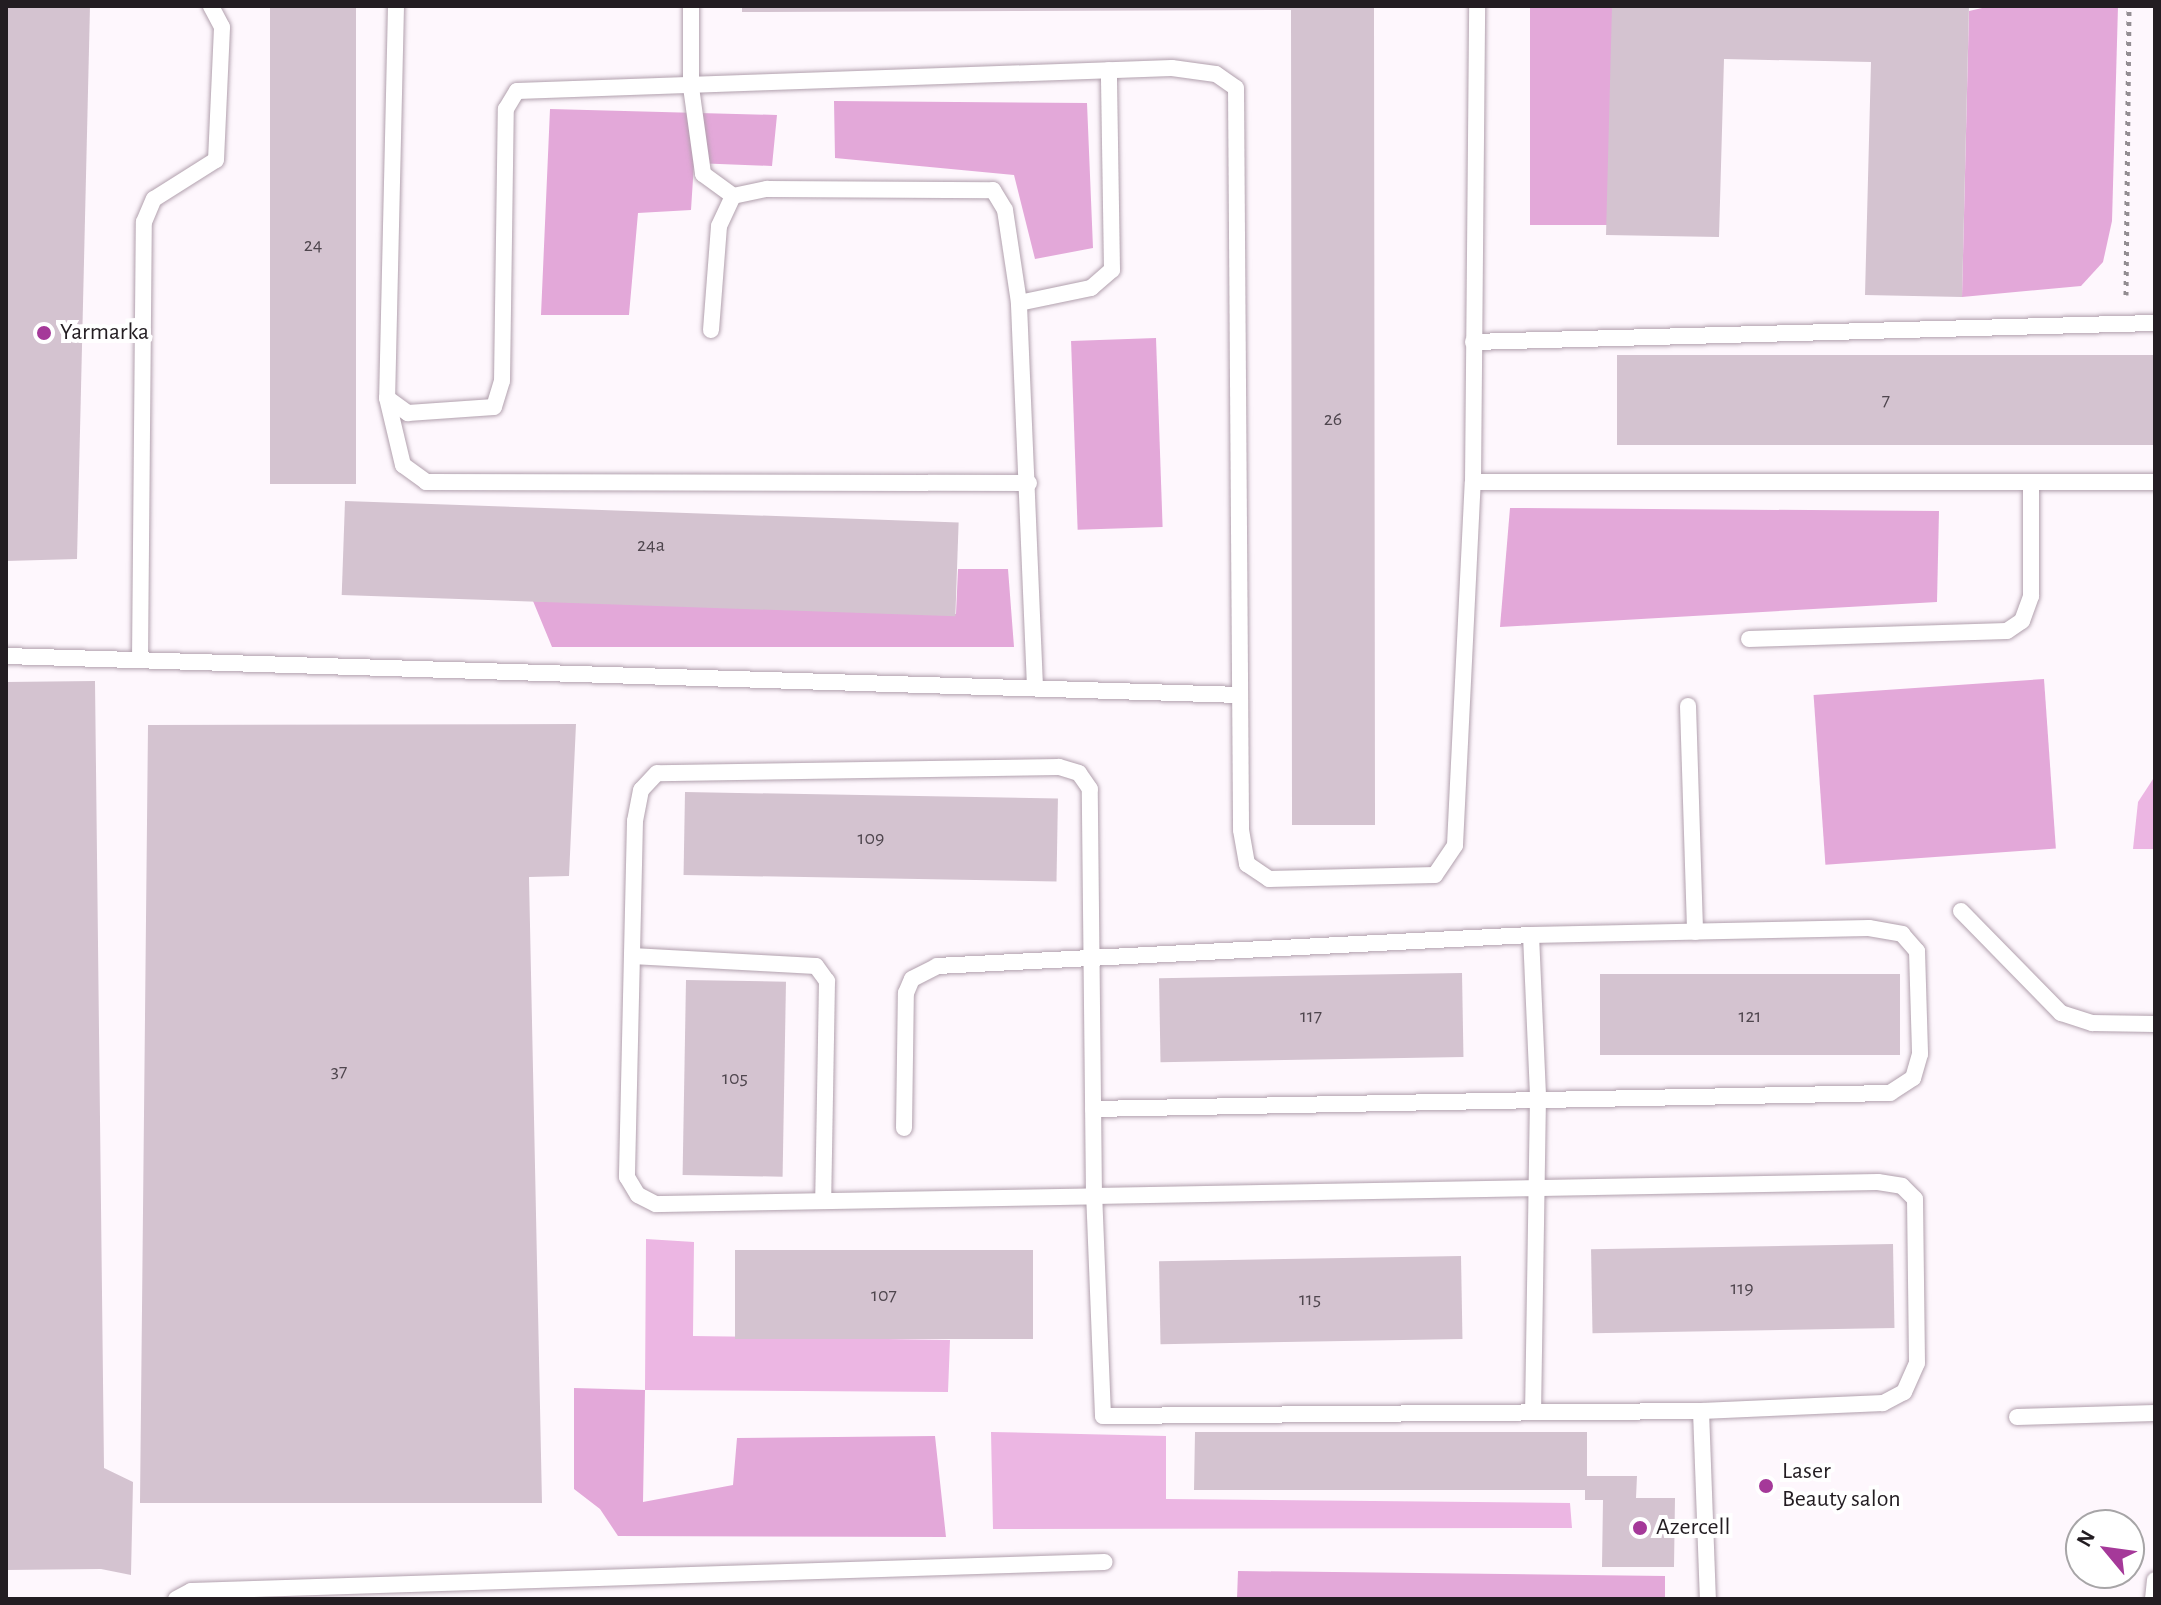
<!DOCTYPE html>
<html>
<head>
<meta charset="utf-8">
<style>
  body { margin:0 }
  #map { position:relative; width:2161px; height:1605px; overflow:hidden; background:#fef7fd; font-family:"Alegreya Sans",sans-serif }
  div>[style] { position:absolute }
  .green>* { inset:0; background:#ecb6e3 }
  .forest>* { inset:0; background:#e3a8d9; transform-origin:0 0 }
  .building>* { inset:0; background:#d4c3d0; transform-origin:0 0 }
  .path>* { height:5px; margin-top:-2.5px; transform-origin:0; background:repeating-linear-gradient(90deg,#938d92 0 4px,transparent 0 10px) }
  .roads { filter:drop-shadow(0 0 2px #b1a0ad) drop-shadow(0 0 2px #b1a0ad) }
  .lane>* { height:16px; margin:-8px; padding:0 8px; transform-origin:8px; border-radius:8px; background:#fff }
  .dots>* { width:22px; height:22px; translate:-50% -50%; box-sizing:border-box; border:4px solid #fff; border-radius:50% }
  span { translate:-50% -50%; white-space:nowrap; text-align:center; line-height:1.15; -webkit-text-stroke:8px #fff; paint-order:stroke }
  .number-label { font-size:20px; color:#4f464e }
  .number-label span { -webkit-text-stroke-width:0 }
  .poi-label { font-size:24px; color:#231d22 }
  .left { translate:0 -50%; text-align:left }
  .frame { position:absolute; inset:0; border:8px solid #231d22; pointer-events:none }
  .north { position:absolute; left:2065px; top:1509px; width:80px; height:80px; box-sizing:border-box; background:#fff; border:2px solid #a7a5a7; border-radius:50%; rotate:299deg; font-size:22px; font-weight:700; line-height:32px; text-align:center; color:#231d22 }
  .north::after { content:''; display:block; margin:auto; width:28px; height:36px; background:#a53999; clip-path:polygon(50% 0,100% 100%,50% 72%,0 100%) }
</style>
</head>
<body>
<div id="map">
  <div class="green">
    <div style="clip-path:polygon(2155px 776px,2155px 849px,2133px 849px,2138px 802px)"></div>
    <div style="clip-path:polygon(646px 1239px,694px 1242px,693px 1336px,950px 1340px,948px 1392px,645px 1390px)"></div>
    <div style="clip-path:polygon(991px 1432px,1166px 1436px,1166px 1499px,1570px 1503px,1572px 1528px,993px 1529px)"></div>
  </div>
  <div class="forest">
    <div style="left:1530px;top:6px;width:82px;height:219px"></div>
    <div style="clip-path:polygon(1991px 6px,2118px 6px,2112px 221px,2103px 262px,2081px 286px,1962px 297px,1969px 11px)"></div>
    <div style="clip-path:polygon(834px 101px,1087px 103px,1093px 248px,1035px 259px,1014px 175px,835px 158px)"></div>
    <div style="clip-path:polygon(550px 109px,777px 115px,772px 166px,694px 163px,691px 210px,638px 213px,629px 315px,541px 315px)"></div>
    <div style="left:1156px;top:338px;width:189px;height:85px;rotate:88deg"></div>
    <div style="clip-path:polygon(1510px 508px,1939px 511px,1937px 602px,1500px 627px)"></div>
    <div style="clip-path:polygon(958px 569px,1008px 569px,1014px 647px,552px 647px,533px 601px,956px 614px)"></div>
    <div style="left:2044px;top:679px;width:170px;height:231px;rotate:86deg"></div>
    <div style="clip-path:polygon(574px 1388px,645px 1390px,643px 1502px,733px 1485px,737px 1438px,935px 1436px,946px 1537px,618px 1536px,600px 1509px,574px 1489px)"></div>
    <div style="clip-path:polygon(1238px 1571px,1665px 1576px,1665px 1599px,1237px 1599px)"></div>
  </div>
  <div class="building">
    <div style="clip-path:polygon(6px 6px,90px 6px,77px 559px,6px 561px)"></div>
    <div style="left:270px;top:6px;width:86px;height:478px"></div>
    <div style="clip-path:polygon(742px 6px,1374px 6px,1375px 825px,1292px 825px,1291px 10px,742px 12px)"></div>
    <div style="clip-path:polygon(1612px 6px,1969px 6px,1962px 297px,1865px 295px,1871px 62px,1724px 59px,1719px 237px,1606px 235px)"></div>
    <div style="left:1617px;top:355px;width:538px;height:90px"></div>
    <div style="left:345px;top:501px;width:614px;height:94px;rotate:2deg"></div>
    <div style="clip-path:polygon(95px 681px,104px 1468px,133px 1482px,131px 1575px,101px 1569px,6px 1570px,6px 682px)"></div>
    <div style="clip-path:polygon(576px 724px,569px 876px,529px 877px,542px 1503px,140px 1503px,148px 725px)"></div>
    <div style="left:685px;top:792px;width:373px;height:83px;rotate:1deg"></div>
    <div style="left:1462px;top:973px;width:84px;height:303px;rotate:89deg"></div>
    <div style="left:1900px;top:974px;width:81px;height:300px;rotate:90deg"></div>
    <div style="left:686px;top:980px;width:100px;height:195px;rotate:1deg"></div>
    <div style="left:1893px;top:1244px;width:84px;height:302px;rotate:89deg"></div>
    <div style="left:735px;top:1250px;width:298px;height:89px"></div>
    <div style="left:1461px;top:1256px;width:83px;height:302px;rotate:89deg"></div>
    <div style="clip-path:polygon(1195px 1432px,1587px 1432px,1587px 1476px,1637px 1476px,1636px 1498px,1675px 1498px,1674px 1567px,1602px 1567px,1603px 1500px,1585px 1500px,1585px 1490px,1194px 1490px)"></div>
  </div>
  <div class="path">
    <div style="left:2126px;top:295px;width:289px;rotate:-89.4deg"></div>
  </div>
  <div class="roads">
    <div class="lane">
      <div style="left:396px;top:6px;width:392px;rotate:91.3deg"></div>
      <div style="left:387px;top:398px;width:26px;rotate:36deg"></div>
      <div style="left:408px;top:413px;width:86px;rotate:-4deg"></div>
      <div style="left:494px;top:407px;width:27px;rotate:-73deg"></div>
      <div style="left:502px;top:381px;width:272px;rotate:-89.2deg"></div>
      <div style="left:506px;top:109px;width:21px;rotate:-59deg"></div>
      <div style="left:517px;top:91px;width:655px;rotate:-2.01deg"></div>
      <div style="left:1172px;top:68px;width:44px;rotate:7.8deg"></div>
      <div style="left:1216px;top:74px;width:24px;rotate:35deg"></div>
      <div style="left:1236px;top:88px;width:742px;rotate:89.61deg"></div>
      <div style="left:1241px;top:830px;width:35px;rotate:80deg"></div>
      <div style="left:1247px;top:864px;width:27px;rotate:34deg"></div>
      <div style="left:1269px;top:879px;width:166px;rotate:-1.4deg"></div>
      <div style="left:1435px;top:875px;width:36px;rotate:-56deg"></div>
      <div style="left:1455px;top:845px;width:363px;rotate:-87.2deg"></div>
      <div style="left:1473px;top:482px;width:476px;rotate:-89.5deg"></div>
      <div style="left:691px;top:6px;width:81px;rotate:90deg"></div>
      <div style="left:691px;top:87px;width:88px;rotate:82.1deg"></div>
      <div style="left:703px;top:174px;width:37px;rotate:36deg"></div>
      <div style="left:711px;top:330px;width:104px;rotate:-85.6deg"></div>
      <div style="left:719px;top:226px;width:33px;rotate:-65deg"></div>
      <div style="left:733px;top:196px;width:35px;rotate:-12deg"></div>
      <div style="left:767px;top:189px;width:226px;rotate:0.3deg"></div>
      <div style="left:993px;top:190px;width:23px;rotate:59deg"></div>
      <div style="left:1005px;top:210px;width:94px;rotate:81.4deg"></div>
      <div style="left:1473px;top:342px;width:682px;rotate:-1.6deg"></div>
      <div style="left:387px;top:398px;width:69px;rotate:76.6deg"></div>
      <div style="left:403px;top:465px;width:29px;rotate:36deg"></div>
      <div style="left:426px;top:482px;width:603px;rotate:0.1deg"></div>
      <div style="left:1473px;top:482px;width:682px"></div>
      <div style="left:1749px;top:639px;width:258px;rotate:-1.8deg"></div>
      <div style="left:2007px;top:631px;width:18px;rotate:-34deg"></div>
      <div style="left:2022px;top:621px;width:27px;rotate:-70deg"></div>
      <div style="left:2031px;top:596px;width:114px;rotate:-90deg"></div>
      <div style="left:6px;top:656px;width:1235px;rotate:1.81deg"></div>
      <div style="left:140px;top:660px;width:438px;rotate:-89.5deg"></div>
      <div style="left:144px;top:222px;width:25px;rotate:-67deg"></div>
      <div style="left:154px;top:199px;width:73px;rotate:-32.2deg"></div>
      <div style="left:216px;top:160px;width:133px;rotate:-87.4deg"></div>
      <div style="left:222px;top:27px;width:24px;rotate:-118deg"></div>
      <div style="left:1035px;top:687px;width:384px;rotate:-92.4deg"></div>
      <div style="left:1019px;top:303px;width:74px;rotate:-11.8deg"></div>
      <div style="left:1091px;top:288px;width:28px;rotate:-41deg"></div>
      <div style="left:1112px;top:270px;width:200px;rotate:-90.9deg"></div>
      <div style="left:1688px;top:706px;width:226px;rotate:88.2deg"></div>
      <div style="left:1961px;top:911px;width:143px;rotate:45.6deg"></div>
      <div style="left:2061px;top:1013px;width:33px;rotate:18deg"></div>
      <div style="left:2092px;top:1023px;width:63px;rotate:0.9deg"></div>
      <div style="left:1531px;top:935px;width:162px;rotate:87.5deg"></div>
      <div style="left:1538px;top:1097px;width:315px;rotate:90.9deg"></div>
      <div style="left:632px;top:956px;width:184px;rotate:3.1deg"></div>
      <div style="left:816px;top:966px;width:19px;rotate:54deg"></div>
      <div style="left:827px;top:981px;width:220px;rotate:91deg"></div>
      <div style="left:904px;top:1128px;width:135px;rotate:-89.2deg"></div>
      <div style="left:906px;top:993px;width:15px;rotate:-67deg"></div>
      <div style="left:912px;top:979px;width:28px;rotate:-27deg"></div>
      <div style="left:937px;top:966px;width:595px;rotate:-2.99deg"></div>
      <div style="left:1531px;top:935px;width:338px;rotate:-1.2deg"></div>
      <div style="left:1869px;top:928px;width:34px;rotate:10deg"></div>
      <div style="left:1902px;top:934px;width:23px;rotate:49deg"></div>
      <div style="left:1917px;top:951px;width:103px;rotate:88.3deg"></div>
      <div style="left:1920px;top:1054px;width:25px;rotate:106deg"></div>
      <div style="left:1913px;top:1078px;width:27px;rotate:147deg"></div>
      <div style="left:1890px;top:1093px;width:797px;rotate:178.85deg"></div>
      <div style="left:1701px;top:1411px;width:598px;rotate:179.52deg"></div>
      <div style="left:1103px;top:1416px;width:220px;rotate:-92.3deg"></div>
      <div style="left:1094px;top:1196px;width:407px;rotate:-90.6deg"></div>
      <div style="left:1090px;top:789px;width:19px;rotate:-125deg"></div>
      <div style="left:1079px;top:773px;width:21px;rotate:-163deg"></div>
      <div style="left:1059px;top:767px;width:402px;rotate:179.1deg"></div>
      <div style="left:657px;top:773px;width:23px;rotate:133deg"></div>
      <div style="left:641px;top:790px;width:32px;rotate:101deg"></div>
      <div style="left:635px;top:821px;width:356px;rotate:91.3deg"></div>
      <div style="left:627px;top:1177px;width:21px;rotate:59deg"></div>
      <div style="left:638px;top:1195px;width:20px;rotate:27deg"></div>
      <div style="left:656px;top:1204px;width:438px;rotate:-1deg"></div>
      <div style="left:1094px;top:1196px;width:784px;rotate:-1.02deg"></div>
      <div style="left:1878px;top:1182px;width:24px;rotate:9deg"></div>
      <div style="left:1902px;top:1186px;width:18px;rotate:45deg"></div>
      <div style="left:1915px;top:1199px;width:164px;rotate:89.3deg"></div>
      <div style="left:1917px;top:1363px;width:32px;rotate:114deg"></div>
      <div style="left:1904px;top:1392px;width:24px;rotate:152deg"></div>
      <div style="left:1883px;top:1403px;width:182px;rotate:177.5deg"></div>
      <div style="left:1701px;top:1411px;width:188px;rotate:87.9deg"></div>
      <div style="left:2017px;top:1417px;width:138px;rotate:-1.7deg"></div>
      <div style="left:176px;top:1599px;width:17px;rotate:-28deg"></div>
      <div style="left:191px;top:1591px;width:914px;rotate:-1.82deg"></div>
      <div style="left:2153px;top:1599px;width:19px;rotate:-84deg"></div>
    </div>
  </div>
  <div class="dots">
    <div style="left:44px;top:333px;background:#a53999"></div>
    <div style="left:1766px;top:1486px;background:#a53999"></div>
    <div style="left:1640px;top:1528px;background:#a53999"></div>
  </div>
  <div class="number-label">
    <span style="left:313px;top:245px">24</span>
    <span style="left:1886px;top:400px">7</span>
    <span style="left:1333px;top:419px">26</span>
    <span style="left:651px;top:545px">24a</span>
    <span style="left:871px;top:838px">109</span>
    <span style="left:1311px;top:1016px">117</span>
    <span style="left:1750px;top:1016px">121</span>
    <span style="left:339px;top:1071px">37</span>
    <span style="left:735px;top:1078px">105</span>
    <span style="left:1742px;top:1288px">119</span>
    <span style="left:884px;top:1295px">107</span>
    <span style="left:1310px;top:1299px">115</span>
  </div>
  <div class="poi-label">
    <span class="left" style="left:60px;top:333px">Yarmarka</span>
    <span class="left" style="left:1782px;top:1486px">Laser<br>Beauty salon</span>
    <span class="left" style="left:1656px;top:1528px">Azercell</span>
  </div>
  <div class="frame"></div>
  <div class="north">N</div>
</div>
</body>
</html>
